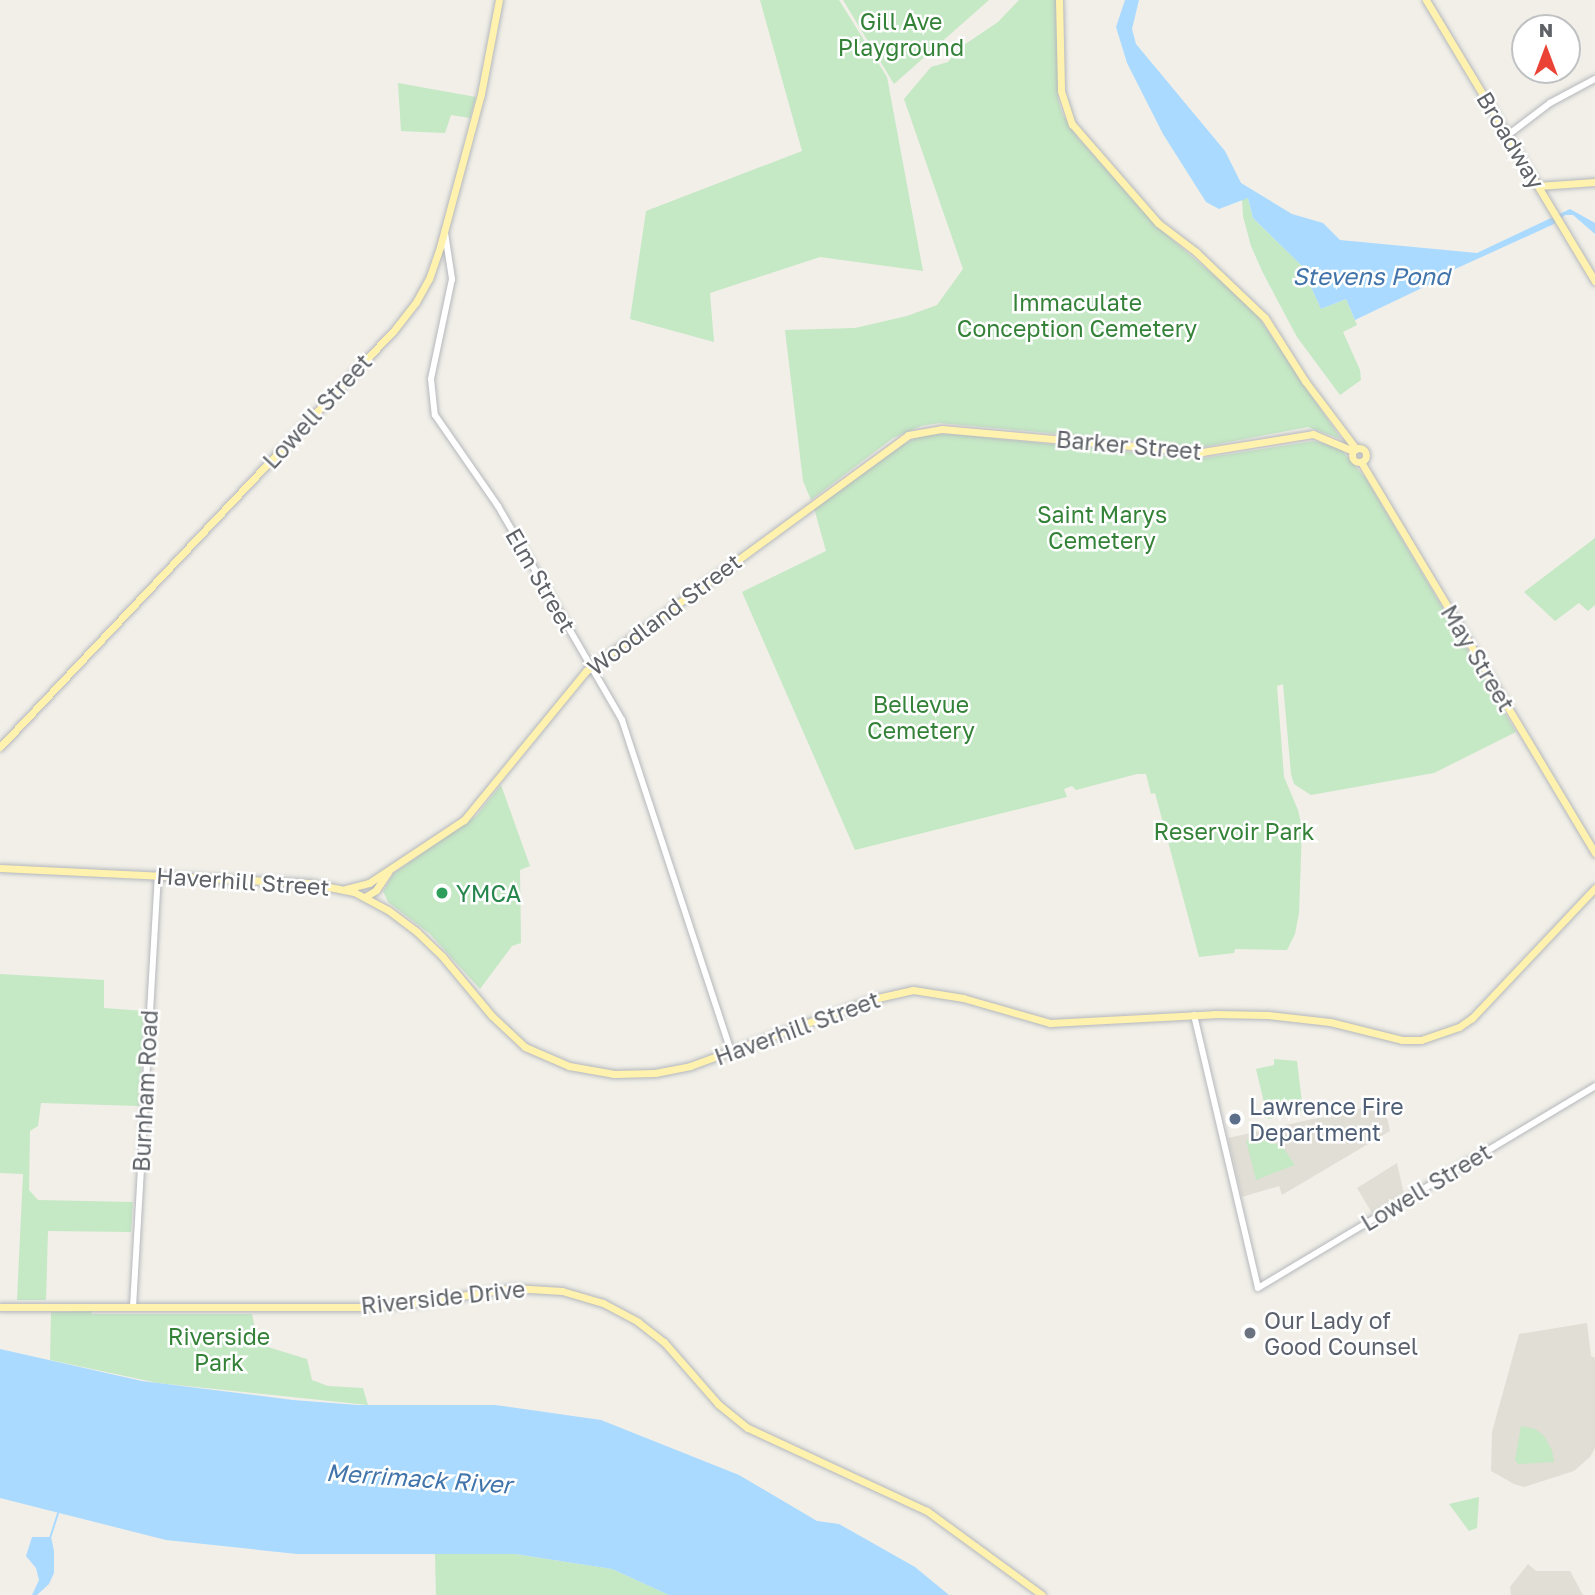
<!DOCTYPE html>
<html>
<head>
<meta charset="utf-8">
<style>
  body { margin:0 }
  #map { position:relative; width:1595px; height:1595px; overflow:hidden; background:#f1efe8; font-family:"Golos Text",sans-serif }
  div>[style] { position:absolute }
  .education>* { inset:0; background:#e1ded6 }
  .green>* { inset:0; background:#c5e8c5 }
  .water>* { inset:0; background:#aadaff }
  .stream>* { height:2px; margin:-1px; padding:0 1px; transform-origin:1px; border-radius:1px; background:#aadaff }
  .roads { filter:drop-shadow(0 0 2px #b5b8bc) drop-shadow(0 0 2px #b5b8bc) }
  .minor>* { height:6px; margin:-3px; padding:0 3px; transform-origin:3px; border-radius:3px; background:#fff }
  .major>* { height:7px; margin:-3.5px; padding:0 3.5px; transform-origin:3.5px; border-radius:3.5px; background:#fff2af }
  .major>.ring { margin:-3.5px; padding:0; box-sizing:content-box; background:none; border:7px solid #fff2af; border-radius:50% }
  .dots>* { width:19px; height:19px; translate:-50% -50%; box-sizing:border-box; border:4px solid #fff; border-radius:50% }
  span { translate:-50% -50%; white-space:nowrap; text-align:center; line-height:1.15; -webkit-text-stroke:5px #fff; paint-order:stroke }
  .park-label { font-size:23px; color:#348238 }
  .street-label { font-size:23px; color:#5f6368 }
  .leisure-label { font-size:23px; color:#27864d }
  .left { translate:0 -50%; text-align:left }
  .service-label { font-size:23px; color:#4e5e75 }
  .worship-label { font-size:23px; color:#5b616d }
  .water-label { font-size:24px; color:#4174aa; font-style:italic }
  .north { position:absolute; left:1511px; top:14px; width:70px; height:70px; box-sizing:border-box; background:#fff; border:2px solid #bfc1c3; border-radius:50%; rotate:0deg; font-size:19px; font-weight:700; line-height:28px; text-align:center; color:#5f6368 }
  .north::after { content:''; display:block; margin:auto; width:24px; height:32px; background:#ea4335; clip-path:polygon(50% 0,100% 100%,50% 72%,0 100%) }
</style>
</head>
<body>
<div id="map">
  <div class="education">
    <div style="clip-path:polygon(1384px 1103px,1390px 1131px,1282px 1195px,1279px 1186px,1242px 1197px,1228px 1138px)"></div>
    <div style="clip-path:polygon(1397px 1163px,1404px 1194px,1372px 1213px,1357px 1188px)"></div>
    <div style="clip-path:polygon(1587px 1323px,1591px 1356px,1595px 1358px,1595px 1448px,1590px 1457px,1574px 1471px,1524px 1487px,1514px 1484px,1491px 1471px,1492px 1432px,1519px 1334px)"></div>
    <div style="clip-path:polygon(1528px 1564px,1536px 1571px,1570px 1571px,1583px 1595px,1511px 1595px,1510px 1587px)"></div>
  </div>
  <div class="green">
    <div style="clip-path:polygon(760px 0,839px 0,887px 77px,923px 271px,820px 257px,710px 293px,714px 342px,630px 319px,646px 211px,802px 151px)"></div>
    <div style="clip-path:polygon(843px 0,989px 0,894px 84px)"></div>
    <div style="clip-path:polygon(1019px 0,1057px 0,1058px 99px,1063px 115px,1078px 138px,1160px 229px,1253px 309px,1341px 439px,1308px 427px,1203px 447px,939px 423px,921px 426px,893px 438px,811px 500px,803px 481px,785px 330px,855px 328px,907px 316px,937px 305px,963px 269px,904px 99px,931px 67px,948px 62px,958px 49px,998px 22px)"></div>
    <div style="clip-path:polygon(398px 83px,476px 97px,470px 118px,451px 115px,445px 133px,401px 131px)"></div>
    <div style="clip-path:polygon(1248px 198px,1253px 218px,1301px 265px,1321px 309px,1346px 299px,1357px 325px,1343px 332px,1360px 370px,1361px 380px,1340px 395px,1297px 337px,1263px 273px,1251px 246px,1243px 216px,1242px 199px)"></div>
    <div style="clip-path:polygon(923px 434px,951px 434px,1198px 459px,1314px 441px,1340px 448px,1367px 480px,1516px 732px,1434px 773px,1311px 795px,1294px 784px,1291px 774px,1283px 684px,1277px 686px,1284px 777px,1298px 810px,1302px 828px,1299px 913px,1295px 934px,1287px 950px,1235px 949px,1234px 953px,1199px 957px,1155px 793px,1151px 794px,1146px 774px,1137px 774px,1076px 790px,1072px 786px,1064px 789px,1067px 797px,855px 850px,742px 592px,826px 551px,814px 508px,896px 448px)"></div>
    <div style="clip-path:polygon(1595px 538px,1595px 605px,1588px 611px,1579px 603px,1555px 621px,1524px 592px)"></div>
    <div style="clip-path:polygon(501px 785px,530px 866px,520px 870px,521px 943px,512px 946px,480px 989px,430px 934px,388px 902px,383px 891px,394px 873px,476px 816px)"></div>
    <div style="clip-path:polygon(0 974px,104px 980px,104px 1008px,144px 1011px,139px 1106px,41px 1103px,38px 1126px,30px 1131px,29px 1190px,38px 1200px,133px 1202px,131px 1232px,48px 1231px,46px 1300px,17px 1300px,23px 1174px,0 1173px)"></div>
    <div style="clip-path:polygon(1274px 1059px,1297px 1061px,1303px 1111px,1268px 1119px,1256px 1069px,1274px 1065px)"></div>
    <div style="clip-path:polygon(1261px 1139px,1282px 1146px,1295px 1165px,1256px 1180px,1246px 1140px)"></div>
    <div style="clip-path:polygon(93px 1311px,91px 1314px,252px 1314px,258px 1344px,307px 1359px,312px 1380px,328px 1386px,363px 1388px,368px 1405px,158px 1383px,50px 1360px,51px 1312px)"></div>
    <div style="clip-path:polygon(1521px 1426px,1535px 1429px,1544px 1436px,1552px 1450px,1554px 1462px,1518px 1464px,1515px 1460px)"></div>
    <div style="clip-path:polygon(1479px 1497px,1477px 1528px,1469px 1531px,1449px 1504px)"></div>
    <div style="clip-path:polygon(435px 1554px,515px 1554px,612px 1569px,669px 1595px,436px 1595px)"></div>
  </div>
  <div class="water">
    <div style="clip-path:polygon(1125px 0,1139px 0,1132px 29px,1136px 44px,1225px 151px,1241px 183px,1292px 214px,1323px 223px,1340px 240px,1477px 253px,1570px 209px,1595px 223px,1595px 234px,1573px 215px,1565px 215px,1554px 224px,1453px 270px,1452px 273px,1447px 269px,1449px 275px,1355px 320px,1346px 299px,1321px 309px,1301px 265px,1253px 218px,1248px 198px,1219px 209px,1206px 202px,1163px 134px,1127px 63px,1116px 27px)"></div>
    <div style="clip-path:polygon(0 1349px,142px 1381px,293px 1400px,358px 1405px,495px 1405px,601px 1420px,739px 1475px,817px 1521px,839px 1524px,915px 1567px,949px 1595px,669px 1595px,612px 1569px,515px 1554px,297px 1554px,166px 1540px,0 1498px)"></div>
    <div style="clip-path:polygon(32px 1537px,51px 1537px,54px 1551px,54px 1573px,49px 1584px,37px 1595px,32px 1595px,39px 1580px,36px 1568px,26px 1556px)"></div>
  </div>
  <div class="stream">
    <div style="left:50px;top:1538px;width:26px;rotate:-72deg"></div>
  </div>
  <div class="roads">
    <div class="minor">
      <div style="left:1508px;top:135px;width:53px;rotate:-37.3deg"></div>
      <div style="left:1550px;top:103px;width:51px;rotate:-28.1deg"></div>
      <div style="left:445px;top:233px;width:47px;rotate:81.3deg"></div>
      <div style="left:452px;top:279px;width:102px;rotate:101.9deg"></div>
      <div style="left:431px;top:379px;width:36px;rotate:84deg"></div>
      <div style="left:435px;top:415px;width:111px;rotate:55.3deg"></div>
      <div style="left:498px;top:506px;width:247px;rotate:59.9deg"></div>
      <div style="left:622px;top:720px;width:349px;rotate:71.8deg"></div>
      <div style="left:1194px;top:1015px;width:280px;rotate:76.8deg"></div>
      <div style="left:1258px;top:1288px;width:393px;rotate:-30.9deg"></div>
      <div style="left:133px;top:1307px;width:433px;rotate:-86.7deg"></div>
    </div>
    <div class="major">
      <div style="left:1059px;top:0;width:91px;rotate:88.7deg"></div>
      <div style="left:1061px;top:91px;width:35px;rotate:72deg"></div>
      <div style="left:1072px;top:124px;width:131px;rotate:49deg"></div>
      <div style="left:1158px;top:223px;width:48px;rotate:37.3deg"></div>
      <div style="left:1196px;top:252px;width:95px;rotate:43.7deg"></div>
      <div style="left:1265px;top:318px;width:75px;rotate:57.6deg"></div>
      <div style="left:1305px;top:381px;width:85px;rotate:53.1deg"></div>
      <div style="left:1426px;top:0;width:328px;rotate:59deg"></div>
      <div style="left:1538px;top:186px;width:57px;rotate:-4deg"></div>
      <div class="ring" style="left:1352px;top:448px;width:7px;height:7px"></div>
      <div style="left:1361px;top:462px;width:456px;rotate:59.1deg"></div>
      <div style="left:0;top:747px;width:575px;rotate:-46.62deg"></div>
      <div style="left:395px;top:329px;width:34px;rotate:-52deg"></div>
      <div style="left:416px;top:302px;width:26px;rotate:-61deg"></div>
      <div style="left:429px;top:279px;width:34px;rotate:-71deg"></div>
      <div style="left:440px;top:247px;width:158px;rotate:-75deg"></div>
      <div style="left:481px;top:94px;width:96px;rotate:-79.2deg"></div>
      <div style="left:0;top:868px;width:309px;rotate:2.8deg"></div>
      <div style="left:309px;top:883px;width:46px;rotate:11.3deg"></div>
      <div style="left:354px;top:892px;width:38px;rotate:28deg"></div>
      <div style="left:388px;top:910px;width:36px;rotate:37deg"></div>
      <div style="left:417px;top:932px;width:35px;rotate:44deg"></div>
      <div style="left:442px;top:956px;width:78px;rotate:50.2deg"></div>
      <div style="left:492px;top:1016px;width:45px;rotate:43.2deg"></div>
      <div style="left:525px;top:1047px;width:48px;rotate:23.4deg"></div>
      <div style="left:569px;top:1066px;width:46px;rotate:10.1deg"></div>
      <div style="left:614px;top:1074px;width:41px;rotate:-1.4deg"></div>
      <div style="left:655px;top:1073px;width:36px;rotate:-11deg"></div>
      <div style="left:690px;top:1066px;width:195px;rotate:-20.1deg"></div>
      <div style="left:873px;top:999px;width:41px;rotate:-12.7deg"></div>
      <div style="left:913px;top:990px;width:51px;rotate:9.1deg"></div>
      <div style="left:963px;top:998px;width:91px;rotate:16deg"></div>
      <div style="left:1050px;top:1023px;width:164px;rotate:-3.1deg"></div>
      <div style="left:1214px;top:1014px;width:54px;rotate:1.1deg"></div>
      <div style="left:1268px;top:1015px;width:62px;rotate:6.4deg"></div>
      <div style="left:1330px;top:1022px;width:74px;rotate:14deg"></div>
      <div style="left:1402px;top:1040px;width:19px"></div>
      <div style="left:1421px;top:1040px;width:40px;rotate:-18.9deg"></div>
      <div style="left:1459px;top:1027px;width:16px;rotate:-35deg"></div>
      <div style="left:1472px;top:1018px;width:179px;rotate:-46.6deg"></div>
      <div style="left:346px;top:889px;width:24px;rotate:-15deg"></div>
      <div style="left:369px;top:883px;width:114px;rotate:-33.6deg"></div>
      <div style="left:464px;top:820px;width:193px;rotate:-50.7deg"></div>
      <div style="left:586px;top:671px;width:399px;rotate:-36.2deg"></div>
      <div style="left:908px;top:435px;width:35px;rotate:-10deg"></div>
      <div style="left:942px;top:429px;width:261px;rotate:5.1deg"></div>
      <div style="left:1202px;top:452px;width:112px;rotate:-9.2deg"></div>
      <div style="left:1313px;top:434px;width:43px;rotate:23deg"></div>
      <div style="left:365px;top:897px;width:13px;rotate:-32deg"></div>
      <div style="left:376px;top:890px;width:22px;rotate:-56deg"></div>
      <div style="left:0;top:1307px;width:361px"></div>
      <div style="left:361px;top:1307px;width:53px;rotate:-4.3deg"></div>
      <div style="left:414px;top:1303px;width:100px;rotate:-8.6deg"></div>
      <div style="left:513px;top:1288px;width:49px;rotate:3.5deg"></div>
      <div style="left:562px;top:1291px;width:43px;rotate:16.3deg"></div>
      <div style="left:603px;top:1303px;width:40px;rotate:28deg"></div>
      <div style="left:638px;top:1322px;width:33px;rotate:38deg"></div>
      <div style="left:664px;top:1342px;width:82px;rotate:48.9deg"></div>
      <div style="left:718px;top:1404px;width:38px;rotate:39deg"></div>
      <div style="left:748px;top:1428px;width:197px;rotate:24.9deg"></div>
      <div style="left:927px;top:1511px;width:142px;rotate:36.1deg"></div>
    </div>
  </div>
  <div class="dots">
    <div style="left:442px;top:893px;background:#2e9e5b"></div>
    <div style="left:1235px;top:1119px;background:#5c6f8a"></div>
    <div style="left:1250px;top:1333px;background:#6b7280"></div>
  </div>
  <div class="park-label">
    <span style="left:901px;top:34px">Gill Ave<br>Playground</span>
    <span style="left:1077px;top:315px">Immaculate<br>Conception Cemetery</span>
    <span style="left:1102px;top:527px">Saint Marys<br>Cemetery</span>
    <span style="left:921px;top:717px">Bellevue<br>Cemetery</span>
    <span style="left:1234px;top:831px">Reservoir Park</span>
    <span style="left:219px;top:1349px">Riverside<br>Park</span>
  </div>
  <div class="street-label">
    <span style="left:1511px;top:140px;rotate:59deg">Broadway</span>
    <span style="left:317px;top:411px;rotate:-47deg">Lowell Street</span>
    <span style="left:1129px;top:445px;rotate:5deg">Barker Street</span>
    <span style="left:541px;top:580px;rotate:60deg">Elm Street</span>
    <span style="left:664px;top:614px;rotate:-37deg">Woodland Street</span>
    <span style="left:1478px;top:658px;rotate:59deg">May Street</span>
    <span style="left:243px;top:881px;rotate:4deg">Haverhill Street</span>
    <span style="left:797px;top:1028px;rotate:-20deg">Haverhill Street</span>
    <span style="left:145px;top:1091px;rotate:-87deg">Burnham Road</span>
    <span style="left:1426px;top:1187px;rotate:-31deg">Lowell Street</span>
    <span style="left:443px;top:1297px;rotate:-6deg">Riverside Drive</span>
  </div>
  <div class="leisure-label">
    <span class="left" style="left:456px;top:893px">YMCA</span>
  </div>
  <div class="service-label">
    <span class="left" style="left:1249px;top:1119px">Lawrence Fire<br>Department</span>
  </div>
  <div class="worship-label">
    <span class="left" style="left:1264px;top:1333px">Our Lady of<br>Good Counsel</span>
  </div>
  <div class="water-label">
    <span style="left:1371px;top:276px">Stevens Pond</span>
    <span style="left:419px;top:1478px;rotate:4deg">Merrimack River</span>
  </div>
  <div class="north">N</div>
</div>
</body>
</html>
